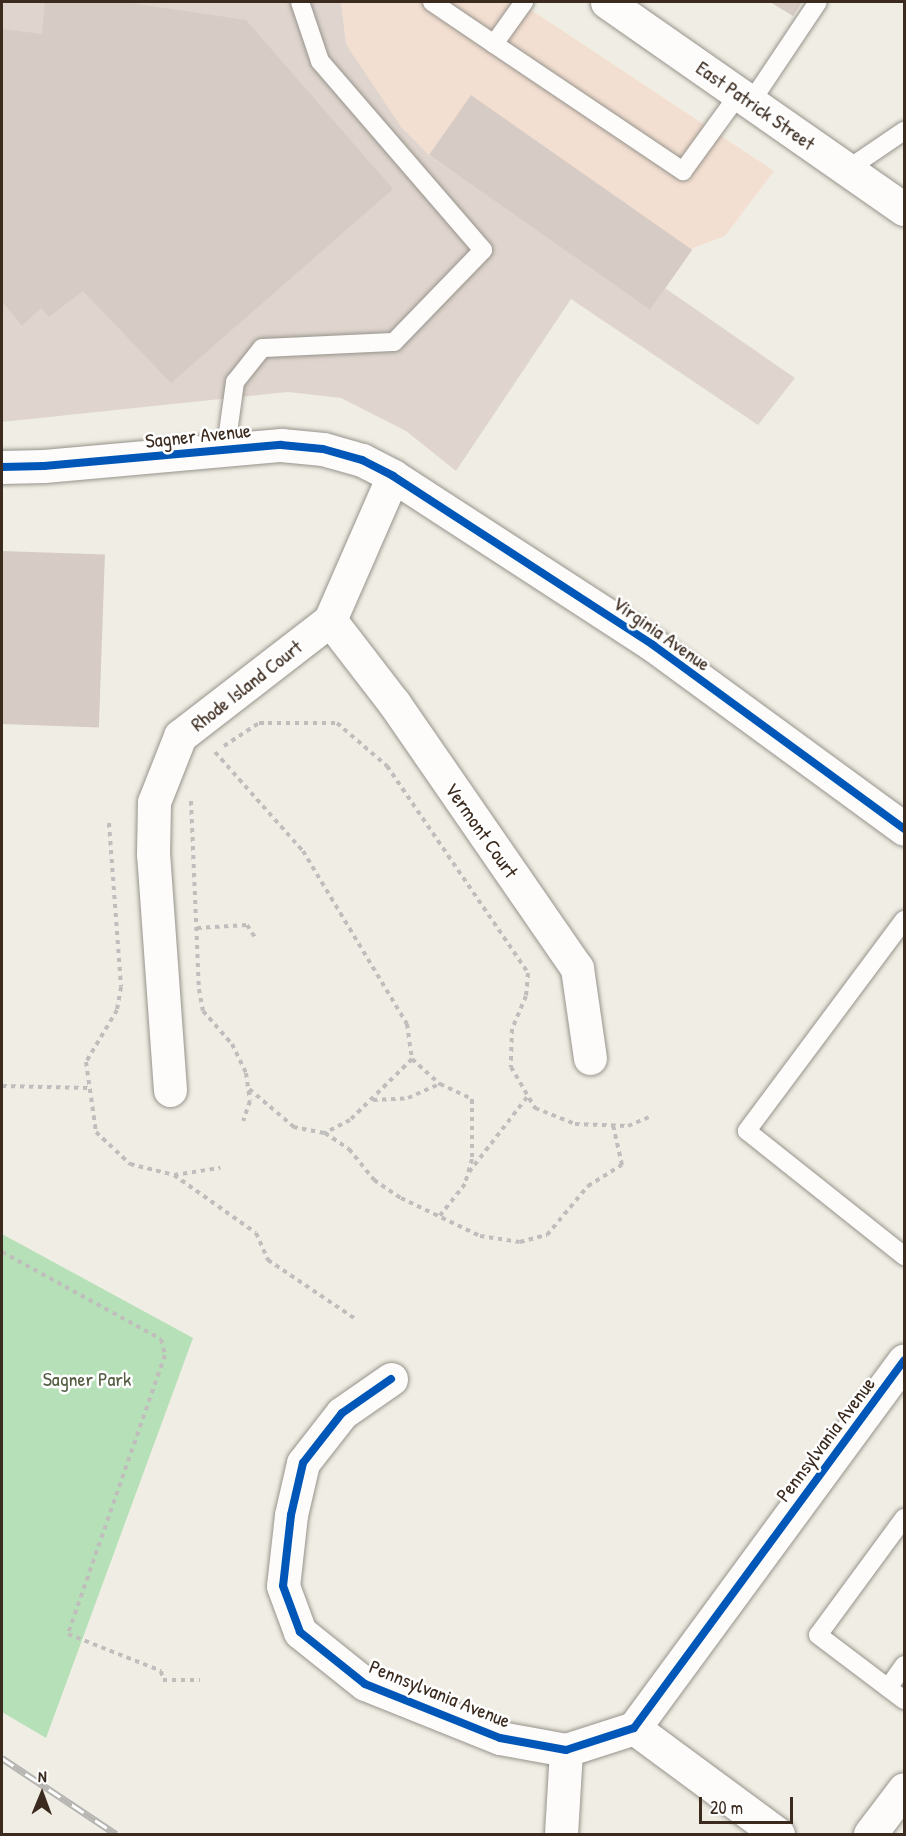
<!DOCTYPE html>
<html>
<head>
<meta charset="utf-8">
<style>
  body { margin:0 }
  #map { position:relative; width:906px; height:1836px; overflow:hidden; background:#f0eee4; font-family:"Patrick Hand",sans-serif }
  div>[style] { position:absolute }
  .built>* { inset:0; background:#f3dfd1 }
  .industrial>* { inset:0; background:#dfd5ce }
  .green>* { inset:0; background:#b6e0b7 }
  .building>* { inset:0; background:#d7ccc5; transform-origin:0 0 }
  .path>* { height:4px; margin-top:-2px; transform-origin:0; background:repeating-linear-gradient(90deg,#c0bebc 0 4.5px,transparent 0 9px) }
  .roads { filter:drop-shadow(0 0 2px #97938c) drop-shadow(0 0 2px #97938c) }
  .service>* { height:18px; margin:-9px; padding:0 9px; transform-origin:9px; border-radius:9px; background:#fdfcfb }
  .minor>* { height:33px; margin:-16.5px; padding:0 16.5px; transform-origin:16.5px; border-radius:16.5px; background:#fdfcfb }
  .primary>* { height:33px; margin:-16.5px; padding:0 16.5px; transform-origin:16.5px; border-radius:16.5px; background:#fdfcfb }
  .rail>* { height:7px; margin-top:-3.5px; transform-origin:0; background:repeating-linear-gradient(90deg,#fff 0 14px,#b7b5b2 0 28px); box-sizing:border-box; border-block:2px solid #b7b5b2 }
  .cycleway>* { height:8px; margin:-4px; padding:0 4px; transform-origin:4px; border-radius:4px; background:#0057b8 }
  span { translate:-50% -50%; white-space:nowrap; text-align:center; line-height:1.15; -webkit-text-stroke:5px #fff; paint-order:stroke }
  .street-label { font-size:20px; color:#3b2a1e }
  .park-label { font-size:20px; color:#525d41 }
  .frame { position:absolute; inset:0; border:3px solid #3b2a1e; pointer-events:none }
  .north { position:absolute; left:12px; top:1764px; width:60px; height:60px; -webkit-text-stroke:4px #fff; paint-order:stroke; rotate:1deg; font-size:16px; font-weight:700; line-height:24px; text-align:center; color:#3b2a1e }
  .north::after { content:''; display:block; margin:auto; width:21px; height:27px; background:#3b2a1e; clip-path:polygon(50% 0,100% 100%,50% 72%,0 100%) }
  .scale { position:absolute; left:699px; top:1797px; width:94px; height:27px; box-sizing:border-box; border:3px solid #3b2a1e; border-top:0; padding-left:8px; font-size:18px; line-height:21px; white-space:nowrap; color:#3b2a1e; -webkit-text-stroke:4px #fff; paint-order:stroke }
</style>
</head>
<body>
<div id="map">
  <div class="built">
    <div style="clip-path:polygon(341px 2px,519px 2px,774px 171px,725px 236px,693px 248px,652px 308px,429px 155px,402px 128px,346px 44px)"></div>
  </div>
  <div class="industrial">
    <div style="clip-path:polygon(2px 2px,341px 2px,346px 44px,402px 128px,429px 155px,652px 308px,665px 288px,795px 378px,758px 425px,571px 299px,456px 471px,406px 431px,341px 398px,288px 392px,2px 422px)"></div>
  </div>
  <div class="green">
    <div style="clip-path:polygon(2px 1234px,193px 1338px,46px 1738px,2px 1712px)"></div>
  </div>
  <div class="building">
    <div style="clip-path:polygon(45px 2px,124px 2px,246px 20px,393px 189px,171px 383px,83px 291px,49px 317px,41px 308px,22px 326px,2px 301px,2px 29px,42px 34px)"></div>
    <div style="clip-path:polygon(770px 2px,802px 2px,793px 16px)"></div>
    <div style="left:471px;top:95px;width:270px;height:73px;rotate:35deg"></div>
    <div style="left:2px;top:551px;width:103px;height:173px;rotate:2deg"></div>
  </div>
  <div class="path">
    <div style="left:224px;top:746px;width:42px;rotate:-33.3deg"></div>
    <div style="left:259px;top:723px;width:78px"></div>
    <div style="left:337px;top:723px;width:66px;rotate:40.7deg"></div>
    <div style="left:387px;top:766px;width:250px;rotate:55.7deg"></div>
    <div style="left:528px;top:973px;width:23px;rotate:95deg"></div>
    <div style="left:526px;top:996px;width:36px;rotate:113deg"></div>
    <div style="left:512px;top:1029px;width:38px;rotate:92deg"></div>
    <div style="left:511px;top:1067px;width:48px;rotate:59.7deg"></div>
    <div style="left:535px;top:1108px;width:43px;rotate:21.8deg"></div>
    <div style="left:575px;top:1124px;width:53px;rotate:2.2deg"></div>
    <div style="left:628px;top:1126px;width:23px;rotate:-23deg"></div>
    <div style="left:215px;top:752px;width:132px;rotate:48.4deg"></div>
    <div style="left:303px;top:851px;width:202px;rotate:59deg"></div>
    <div style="left:407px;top:1024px;width:35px;rotate:82deg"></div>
    <div style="left:412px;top:1059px;width:87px;rotate:135.5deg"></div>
    <div style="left:350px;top:1120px;width:29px;rotate:153deg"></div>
    <div style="left:324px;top:1133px;width:31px;rotate:-169deg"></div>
    <div style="left:294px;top:1127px;width:60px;rotate:-139.7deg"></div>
    <div style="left:191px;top:801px;width:188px;rotate:87.6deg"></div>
    <div style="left:199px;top:989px;width:22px;rotate:80deg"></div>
    <div style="left:203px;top:1011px;width:44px;rotate:48.7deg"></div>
    <div style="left:232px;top:1044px;width:32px;rotate:64deg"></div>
    <div style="left:246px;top:1073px;width:28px;rotate:82deg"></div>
    <div style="left:250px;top:1101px;width:21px;rotate:109deg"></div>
    <div style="left:109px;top:823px;width:164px;rotate:85.8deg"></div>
    <div style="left:121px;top:987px;width:23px;rotate:100deg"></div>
    <div style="left:117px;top:1010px;width:61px;rotate:120.8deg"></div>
    <div style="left:86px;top:1062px;width:71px;rotate:81.9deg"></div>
    <div style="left:96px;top:1132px;width:47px;rotate:43.3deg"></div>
    <div style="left:130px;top:1164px;width:45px;rotate:14deg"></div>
    <div style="left:174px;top:1175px;width:47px;rotate:-8.7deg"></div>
    <div style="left:197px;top:928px;width:50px;rotate:-3.4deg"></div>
    <div style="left:247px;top:925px;width:17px;rotate:57deg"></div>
    <div style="left:412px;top:1059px;width:38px;rotate:42deg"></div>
    <div style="left:2px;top:1086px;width:86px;rotate:1.3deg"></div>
    <div style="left:373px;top:1100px;width:35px;rotate:-3deg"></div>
    <div style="left:408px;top:1098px;width:35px;rotate:-24deg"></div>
    <div style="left:440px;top:1084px;width:35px;rotate:25deg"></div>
    <div style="left:472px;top:1099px;width:60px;rotate:90deg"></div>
    <div style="left:472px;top:1159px;width:26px;rotate:106deg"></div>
    <div style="left:465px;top:1184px;width:43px;rotate:128.5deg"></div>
    <div style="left:325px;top:1133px;width:29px;rotate:34deg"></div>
    <div style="left:349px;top:1149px;width:40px;rotate:51deg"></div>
    <div style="left:374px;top:1180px;width:32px;rotate:34deg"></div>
    <div style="left:401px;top:1198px;width:88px;rotate:25.7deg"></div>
    <div style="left:480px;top:1236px;width:40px;rotate:8.5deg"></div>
    <div style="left:520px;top:1242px;width:28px;rotate:-15deg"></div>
    <div style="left:547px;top:1235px;width:64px;rotate:-50.1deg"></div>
    <div style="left:588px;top:1186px;width:40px;rotate:-32deg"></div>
    <div style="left:622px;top:1165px;width:41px;rotate:-102.7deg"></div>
    <div style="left:469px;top:1172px;width:96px;rotate:-52.2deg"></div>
    <div style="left:174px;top:1175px;width:100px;rotate:35.3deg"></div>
    <div style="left:256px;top:1233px;width:30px;rotate:66deg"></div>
    <div style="left:268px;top:1260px;width:104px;rotate:34deg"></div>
    <div style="left:2px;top:1252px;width:181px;rotate:28.7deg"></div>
    <div style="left:161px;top:1339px;width:16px;rotate:76deg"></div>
    <div style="left:165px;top:1355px;width:295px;rotate:109.2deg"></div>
    <div style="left:68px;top:1634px;width:100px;rotate:21.7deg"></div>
    <div style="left:161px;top:1671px;width:9px;rotate:77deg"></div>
    <div style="left:163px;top:1680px;width:37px"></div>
  </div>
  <div class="roads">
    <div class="service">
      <div style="left:432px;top:2px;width:75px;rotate:34.1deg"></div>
      <div style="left:494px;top:44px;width:52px;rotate:-54.5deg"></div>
      <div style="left:494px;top:44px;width:228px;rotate:33.9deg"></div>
      <div style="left:683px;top:171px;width:95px;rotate:-54deg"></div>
      <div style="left:751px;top:102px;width:120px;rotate:-56.2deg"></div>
      <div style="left:848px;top:169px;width:68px;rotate:-34.2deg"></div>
      <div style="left:226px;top:447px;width:66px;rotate:-82.1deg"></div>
      <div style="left:235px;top:382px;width:43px;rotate:-51.5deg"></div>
      <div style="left:262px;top:348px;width:132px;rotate:-2.6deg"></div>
      <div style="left:394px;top:342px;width:128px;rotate:-45.9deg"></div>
      <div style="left:483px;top:250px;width:250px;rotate:-130.8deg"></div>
      <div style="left:320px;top:61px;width:62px;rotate:-108.7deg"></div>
      <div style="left:904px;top:920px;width:263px;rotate:126.7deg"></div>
      <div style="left:747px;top:1131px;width:201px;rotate:38.5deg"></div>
      <div style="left:904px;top:1518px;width:145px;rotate:126.3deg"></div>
      <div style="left:818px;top:1635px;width:108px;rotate:37.1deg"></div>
      <div style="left:888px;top:1688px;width:28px;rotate:-55deg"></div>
    </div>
    <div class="minor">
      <div style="left:2px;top:467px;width:42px;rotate:-1.4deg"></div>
      <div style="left:44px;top:466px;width:238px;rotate:-5.1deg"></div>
      <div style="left:281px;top:445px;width:42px;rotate:5.4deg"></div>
      <div style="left:323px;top:449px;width:41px;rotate:15.8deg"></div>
      <div style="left:362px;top:460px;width:35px;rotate:27deg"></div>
      <div style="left:393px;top:476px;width:310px;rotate:33deg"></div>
      <div style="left:653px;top:645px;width:311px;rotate:36.2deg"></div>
      <div style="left:330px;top:620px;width:105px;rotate:52.4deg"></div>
      <div style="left:394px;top:703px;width:322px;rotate:55.4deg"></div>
      <div style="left:577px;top:968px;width:91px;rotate:81.8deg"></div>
      <div style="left:170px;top:1090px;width:237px;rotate:-94.1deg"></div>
      <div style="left:153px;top:854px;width:52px;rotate:-88.9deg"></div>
      <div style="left:154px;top:802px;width:71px;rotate:-68.5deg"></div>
      <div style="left:180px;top:736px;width:190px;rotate:-37.7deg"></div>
      <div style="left:330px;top:620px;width:157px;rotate:-66.4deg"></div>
      <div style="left:391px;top:1379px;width:60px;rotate:145.2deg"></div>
      <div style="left:342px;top:1413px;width:63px;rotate:128deg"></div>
      <div style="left:303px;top:1463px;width:53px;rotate:103deg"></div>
      <div style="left:291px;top:1515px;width:71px;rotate:96.4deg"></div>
      <div style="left:283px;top:1586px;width:49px;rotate:69.7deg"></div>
      <div style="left:300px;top:1632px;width:83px;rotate:38.7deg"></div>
      <div style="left:365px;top:1684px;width:145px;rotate:21.8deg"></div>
      <div style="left:500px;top:1738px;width:67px;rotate:10.3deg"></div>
      <div style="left:566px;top:1750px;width:71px;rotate:-17.9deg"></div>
      <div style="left:634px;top:1728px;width:456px;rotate:-53.7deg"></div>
      <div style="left:634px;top:1728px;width:179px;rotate:36.4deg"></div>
      <div style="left:561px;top:1834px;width:84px;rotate:-86.6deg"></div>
      <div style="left:870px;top:1834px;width:56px;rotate:-52.9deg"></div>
    </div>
    <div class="primary">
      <div style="left:607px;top:2px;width:362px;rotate:34.9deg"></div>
    </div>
  </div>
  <div class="rail">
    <div style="left:2px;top:1758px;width:137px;rotate:33.7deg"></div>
  </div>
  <div class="cycleway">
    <div style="left:2px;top:467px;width:42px;rotate:-1.4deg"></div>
    <div style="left:44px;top:466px;width:238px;rotate:-5.1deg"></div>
    <div style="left:281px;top:445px;width:42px;rotate:5.4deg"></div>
    <div style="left:323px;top:449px;width:41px;rotate:15.8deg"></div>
    <div style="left:362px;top:460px;width:35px;rotate:27deg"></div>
    <div style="left:393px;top:476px;width:310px;rotate:33deg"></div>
    <div style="left:653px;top:645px;width:311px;rotate:36.2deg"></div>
    <div style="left:391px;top:1379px;width:60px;rotate:145.2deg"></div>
    <div style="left:342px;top:1413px;width:63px;rotate:128deg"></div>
    <div style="left:303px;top:1463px;width:53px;rotate:103deg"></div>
    <div style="left:291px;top:1515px;width:71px;rotate:96.4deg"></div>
    <div style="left:283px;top:1586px;width:49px;rotate:69.7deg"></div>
    <div style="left:300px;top:1632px;width:83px;rotate:38.7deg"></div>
    <div style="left:365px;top:1684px;width:145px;rotate:21.8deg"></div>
    <div style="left:500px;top:1738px;width:67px;rotate:10.3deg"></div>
    <div style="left:566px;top:1750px;width:71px;rotate:-17.9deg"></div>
    <div style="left:634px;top:1728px;width:456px;rotate:-53.7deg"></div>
  </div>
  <div class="street-label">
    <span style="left:756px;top:105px;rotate:35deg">East Patrick Street</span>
    <span style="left:198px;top:435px;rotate:-6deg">Sagner Avenue</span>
    <span style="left:662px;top:633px;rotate:35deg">Virginia Avenue</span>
    <span style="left:246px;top:685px;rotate:-38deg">Rhode Island Court</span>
    <span style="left:482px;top:830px;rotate:55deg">Vermont Court</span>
    <span style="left:825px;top:1439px;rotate:-53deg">Pennsylvania Avenue</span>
    <span style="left:440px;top:1693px;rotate:22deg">Pennsylvania Avenue</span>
  </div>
  <div class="park-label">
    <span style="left:87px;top:1378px">Sagner Park</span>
  </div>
  <div class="frame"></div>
  <div class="north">N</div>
  <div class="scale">20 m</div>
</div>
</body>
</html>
